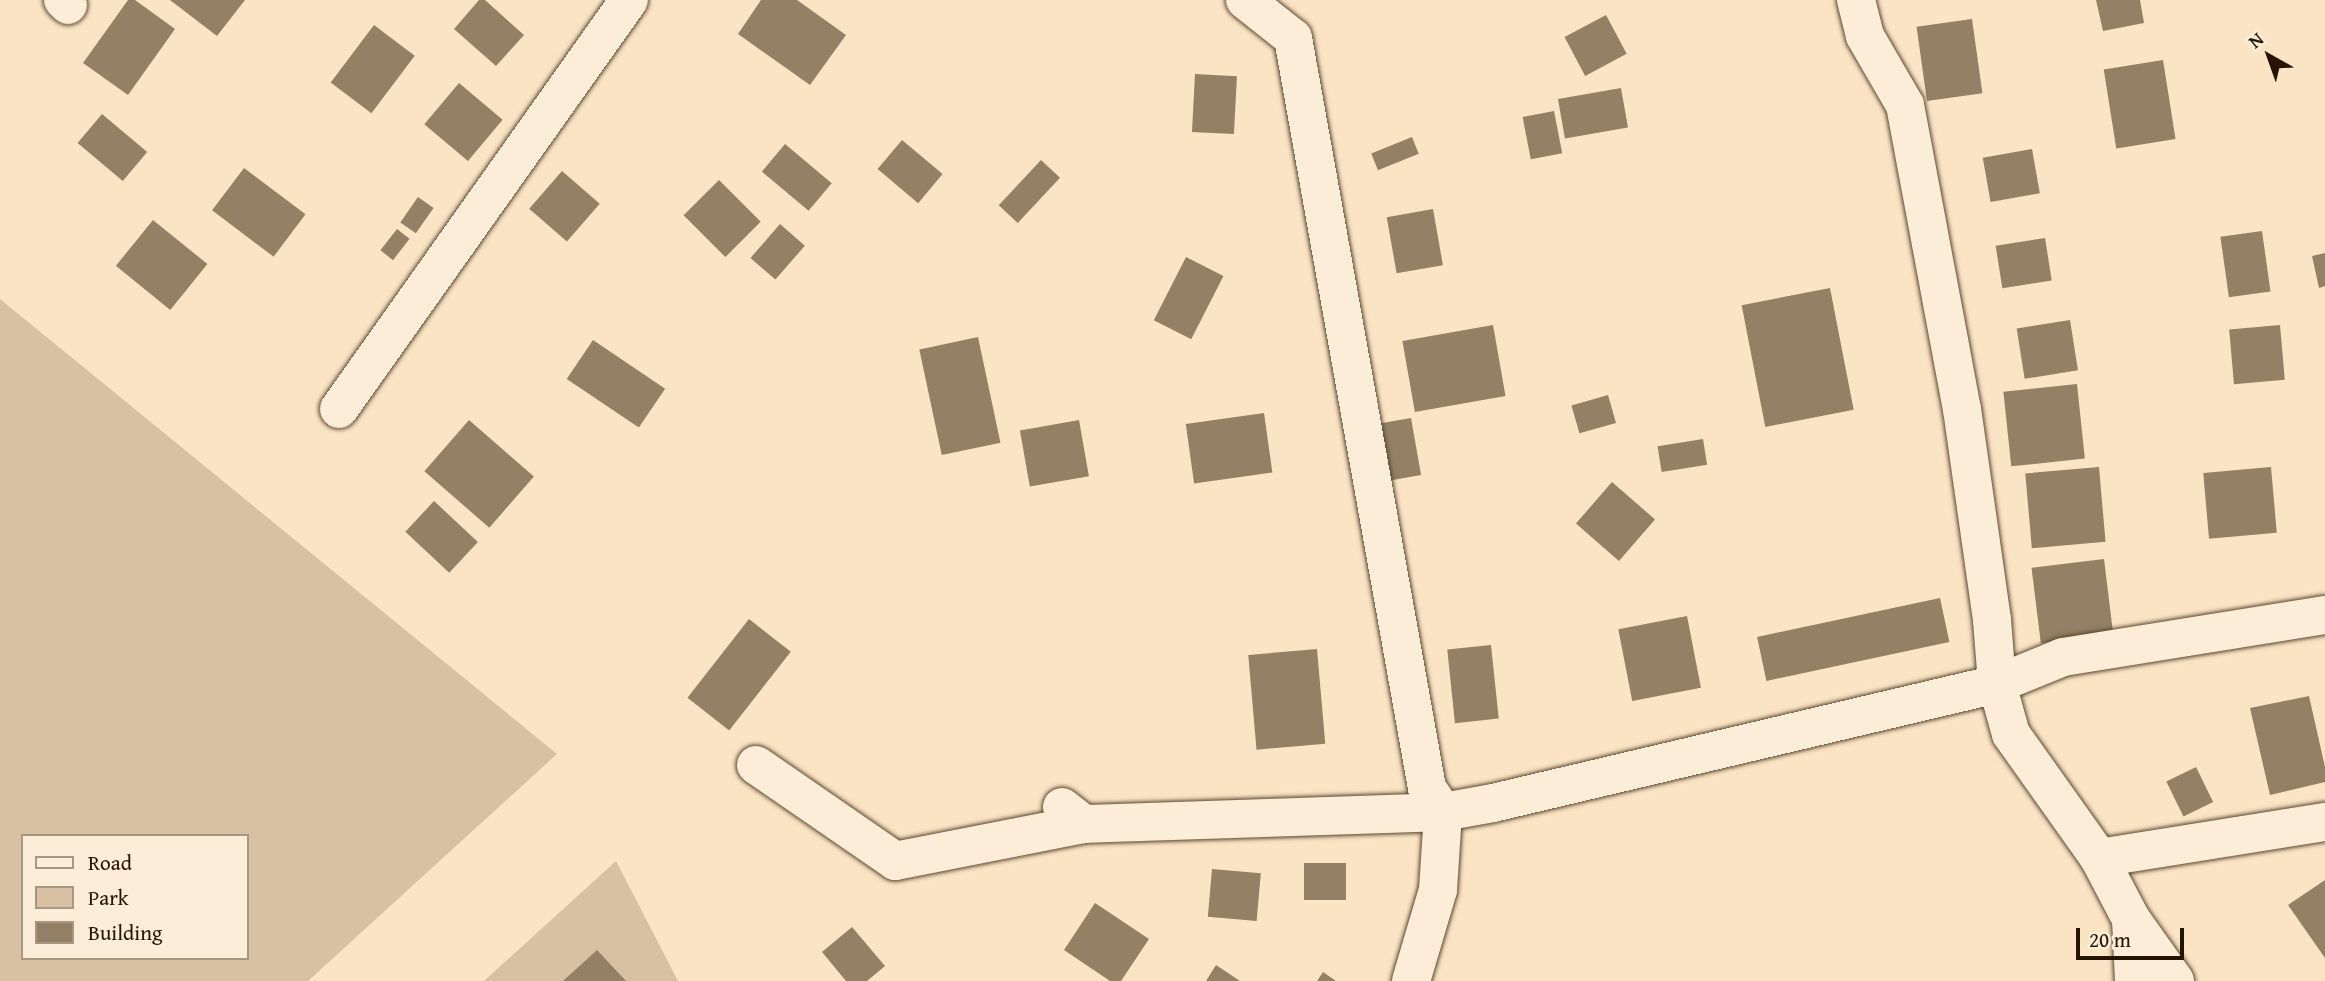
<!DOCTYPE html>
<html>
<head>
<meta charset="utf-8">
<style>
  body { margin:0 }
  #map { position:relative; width:2325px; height:981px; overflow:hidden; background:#fbe4c3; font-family:"Gentium Book Plus",serif }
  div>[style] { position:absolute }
  .green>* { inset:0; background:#d7c1a2 }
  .building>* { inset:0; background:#948065; transform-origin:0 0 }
  .roads { filter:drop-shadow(0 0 2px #5a4831) drop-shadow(0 0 2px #5a4831) }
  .minor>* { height:38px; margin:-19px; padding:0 19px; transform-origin:19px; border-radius:19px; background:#fcedd8 }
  span { translate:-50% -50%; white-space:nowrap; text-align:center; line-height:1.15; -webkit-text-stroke:7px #fcedd8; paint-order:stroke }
  .legend { position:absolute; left:21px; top:834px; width:228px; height:126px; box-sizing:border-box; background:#fcedd8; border:2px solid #a69682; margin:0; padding:9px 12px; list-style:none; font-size:21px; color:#251400 }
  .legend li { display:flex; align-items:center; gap:14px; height:35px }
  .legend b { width:35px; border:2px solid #a69682 }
  .north { position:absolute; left:2234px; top:21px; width:70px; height:70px; -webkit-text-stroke:5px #fcedd8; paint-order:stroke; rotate:320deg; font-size:19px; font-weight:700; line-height:28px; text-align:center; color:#251400 }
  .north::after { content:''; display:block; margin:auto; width:24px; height:32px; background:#251400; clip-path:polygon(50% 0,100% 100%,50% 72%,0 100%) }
  .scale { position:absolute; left:2076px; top:928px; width:108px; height:32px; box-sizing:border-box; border:4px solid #251400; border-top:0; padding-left:9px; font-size:21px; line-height:24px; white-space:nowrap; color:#251400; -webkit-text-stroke:5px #fcedd8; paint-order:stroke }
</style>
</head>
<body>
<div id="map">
  <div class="green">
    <div style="clip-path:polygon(evenodd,0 299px,557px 754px,308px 981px,0 981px,0 299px,23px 836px,247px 836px,247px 958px,23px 958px,23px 836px)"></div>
    <div style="clip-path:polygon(616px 861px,678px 981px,484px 981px)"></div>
  </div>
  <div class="building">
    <div style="clip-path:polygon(128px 0,135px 0,175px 29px,128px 95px,83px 63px)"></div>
    <div style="clip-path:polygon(170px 0,245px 0,217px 36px)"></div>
    <div style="clip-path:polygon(479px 0,485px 0,524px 35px,496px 66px,454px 29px)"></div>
    <div style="clip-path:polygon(761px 0,797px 0,846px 35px,810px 85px,738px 34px)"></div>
    <div style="clip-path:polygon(2096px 0,2140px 0,2144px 23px,2103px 31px)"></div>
    <div style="left:1606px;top:15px;width:44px;height:47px;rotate:62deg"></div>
    <div style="left:1972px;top:19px;width:75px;height:56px;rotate:82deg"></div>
    <div style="left:374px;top:25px;width:51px;height:72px;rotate:37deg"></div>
    <div style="left:2163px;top:60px;width:80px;height:60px;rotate:81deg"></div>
    <div style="left:1195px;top:74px;width:42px;height:58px;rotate:3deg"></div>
    <div style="left:459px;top:83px;width:57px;height:54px;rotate:40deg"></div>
    <div style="left:1621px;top:88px;width:40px;height:64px;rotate:80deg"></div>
    <div style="left:1554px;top:111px;width:43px;height:32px;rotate:79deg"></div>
    <div style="left:102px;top:114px;width:59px;height:38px;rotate:40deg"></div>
    <div style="left:1412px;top:137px;width:18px;height:44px;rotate:68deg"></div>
    <div style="left:902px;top:140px;width:53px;height:38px;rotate:40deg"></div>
    <div style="left:785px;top:144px;width:61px;height:36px;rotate:40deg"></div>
    <div style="left:2032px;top:149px;width:45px;height:50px;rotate:80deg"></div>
    <div style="left:1041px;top:160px;width:26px;height:62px;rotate:43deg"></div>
    <div style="left:244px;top:168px;width:77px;height:53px;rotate:37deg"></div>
    <div style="left:562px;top:171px;width:50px;height:50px;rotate:41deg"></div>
    <div style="left:719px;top:180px;width:59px;height:50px;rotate:45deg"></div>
    <div style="left:418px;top:197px;width:19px;height:31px;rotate:35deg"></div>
    <div style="left:1433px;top:209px;width:57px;height:47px;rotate:80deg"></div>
    <div style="left:153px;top:220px;width:70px;height:59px;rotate:39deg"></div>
    <div style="left:780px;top:224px;width:33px;height:45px;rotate:41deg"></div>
    <div style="left:397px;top:229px;width:16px;height:27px;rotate:38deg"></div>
    <div style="left:2262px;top:231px;width:61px;height:42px;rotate:82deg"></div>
    <div style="left:2045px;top:238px;width:43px;height:50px;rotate:81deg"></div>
    <div style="clip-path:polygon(2325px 253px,2325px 286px,2319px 288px,2312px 256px)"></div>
    <div style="left:1186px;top:257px;width:42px;height:71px;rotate:27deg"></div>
    <div style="left:1830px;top:288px;width:124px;height:90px;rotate:79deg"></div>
    <div style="left:2070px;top:320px;width:51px;height:54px;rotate:81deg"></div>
    <div style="left:1493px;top:325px;width:72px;height:92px;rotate:80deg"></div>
    <div style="left:2280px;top:325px;width:55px;height:51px;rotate:85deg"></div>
    <div style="left:978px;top:337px;width:108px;height:60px;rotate:78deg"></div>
    <div style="left:593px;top:340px;width:87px;height:47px;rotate:34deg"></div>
    <div style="left:2077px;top:384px;width:75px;height:74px;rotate:84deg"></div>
    <div style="left:1608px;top:395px;width:29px;height:38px;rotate:74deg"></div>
    <div style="left:1264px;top:413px;width:60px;height:79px;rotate:82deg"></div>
    <div style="left:1411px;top:418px;width:58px;height:51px;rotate:80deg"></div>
    <div style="left:469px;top:420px;width:86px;height:68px;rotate:41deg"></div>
    <div style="left:1079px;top:420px;width:57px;height:60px;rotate:80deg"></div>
    <div style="left:1703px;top:439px;width:26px;height:46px;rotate:81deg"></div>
    <div style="left:2099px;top:467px;width:75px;height:74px;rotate:85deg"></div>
    <div style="left:2271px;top:467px;width:66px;height:68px;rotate:85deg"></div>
    <div style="left:1612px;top:482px;width:57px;height:55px;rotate:41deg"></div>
    <div style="left:434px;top:501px;width:60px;height:42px;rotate:43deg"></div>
    <div style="left:2104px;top:559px;width:76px;height:73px;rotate:83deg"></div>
    <div style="left:1940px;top:598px;width:45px;height:187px;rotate:78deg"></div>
    <div style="left:1687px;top:616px;width:73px;height:70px;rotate:79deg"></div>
    <div style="left:749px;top:619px;width:53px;height:100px;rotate:38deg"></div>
    <div style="left:1491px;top:645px;width:74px;height:44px;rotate:84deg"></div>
    <div style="left:1317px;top:649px;width:95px;height:69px;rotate:85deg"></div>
    <div style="clip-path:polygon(2309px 696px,2325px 767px,2325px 782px,2270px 795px,2250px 708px)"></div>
    <div style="left:2196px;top:767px;width:39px;height:33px;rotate:64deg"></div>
    <div style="left:1304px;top:863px;width:42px;height:37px"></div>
    <div style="left:1212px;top:869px;width:49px;height:48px;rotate:5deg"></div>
    <div style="clip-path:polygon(2325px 880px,2325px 958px,2288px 905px)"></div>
    <div style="clip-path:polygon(1095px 903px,1149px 939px,1121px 981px,1110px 981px,1064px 950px)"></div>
    <div style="clip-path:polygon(852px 927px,885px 966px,867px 981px,846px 981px,822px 952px)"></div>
    <div style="clip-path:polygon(597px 950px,626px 981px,563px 981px)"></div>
    <div style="clip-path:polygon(1216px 965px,1240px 981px,1206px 981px)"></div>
    <div style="clip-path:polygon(1323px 972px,1336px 981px,1317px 981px)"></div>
  </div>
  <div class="roads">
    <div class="minor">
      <div style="left:63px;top:0;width:7px;rotate:45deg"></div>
      <div style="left:1245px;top:0;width:61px;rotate:38.4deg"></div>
      <div style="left:1293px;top:38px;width:762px;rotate:79.87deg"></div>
      <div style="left:1427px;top:788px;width:29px;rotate:56deg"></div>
      <div style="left:1856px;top:0;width:37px;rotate:76deg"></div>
      <div style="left:1865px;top:36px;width:80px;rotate:59.9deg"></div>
      <div style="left:1905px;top:105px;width:309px;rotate:79.4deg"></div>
      <div style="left:1962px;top:409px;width:213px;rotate:81.9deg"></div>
      <div style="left:1992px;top:620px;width:64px;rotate:85.5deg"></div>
      <div style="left:1997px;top:684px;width:52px;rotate:74.4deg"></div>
      <div style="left:2011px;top:734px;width:152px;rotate:54.6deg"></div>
      <div style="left:2099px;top:858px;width:69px;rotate:62.3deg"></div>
      <div style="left:2131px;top:919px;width:62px;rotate:87.2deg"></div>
      <div style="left:339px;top:409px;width:501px;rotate:-54.66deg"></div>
      <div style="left:756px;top:765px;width:169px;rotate:34.6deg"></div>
      <div style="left:895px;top:861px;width:193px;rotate:-11.1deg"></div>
      <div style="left:1062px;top:807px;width:28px;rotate:38deg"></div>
      <div style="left:1084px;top:824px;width:359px;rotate:-1.9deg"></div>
      <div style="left:2099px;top:858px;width:229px;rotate:-9.1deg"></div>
      <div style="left:2131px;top:919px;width:76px;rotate:54.6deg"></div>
      <div style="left:1411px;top:981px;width:95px;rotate:-73.5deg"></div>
      <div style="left:1438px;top:890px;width:78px;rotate:-86.3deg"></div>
      <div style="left:1443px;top:812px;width:51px;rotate:-10.2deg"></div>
      <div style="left:1493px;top:803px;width:518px;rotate:-13.28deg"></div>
      <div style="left:1997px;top:684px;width:71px;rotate:-22.2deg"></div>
      <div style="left:2063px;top:657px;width:265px;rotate:-9.1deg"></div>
    </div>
  </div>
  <ul class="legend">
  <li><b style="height:9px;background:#fcedd8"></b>Road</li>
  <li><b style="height:19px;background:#d7c1a2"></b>Park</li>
  <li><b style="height:19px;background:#948065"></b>Building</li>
  </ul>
  <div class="north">N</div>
  <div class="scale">20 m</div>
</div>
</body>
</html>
